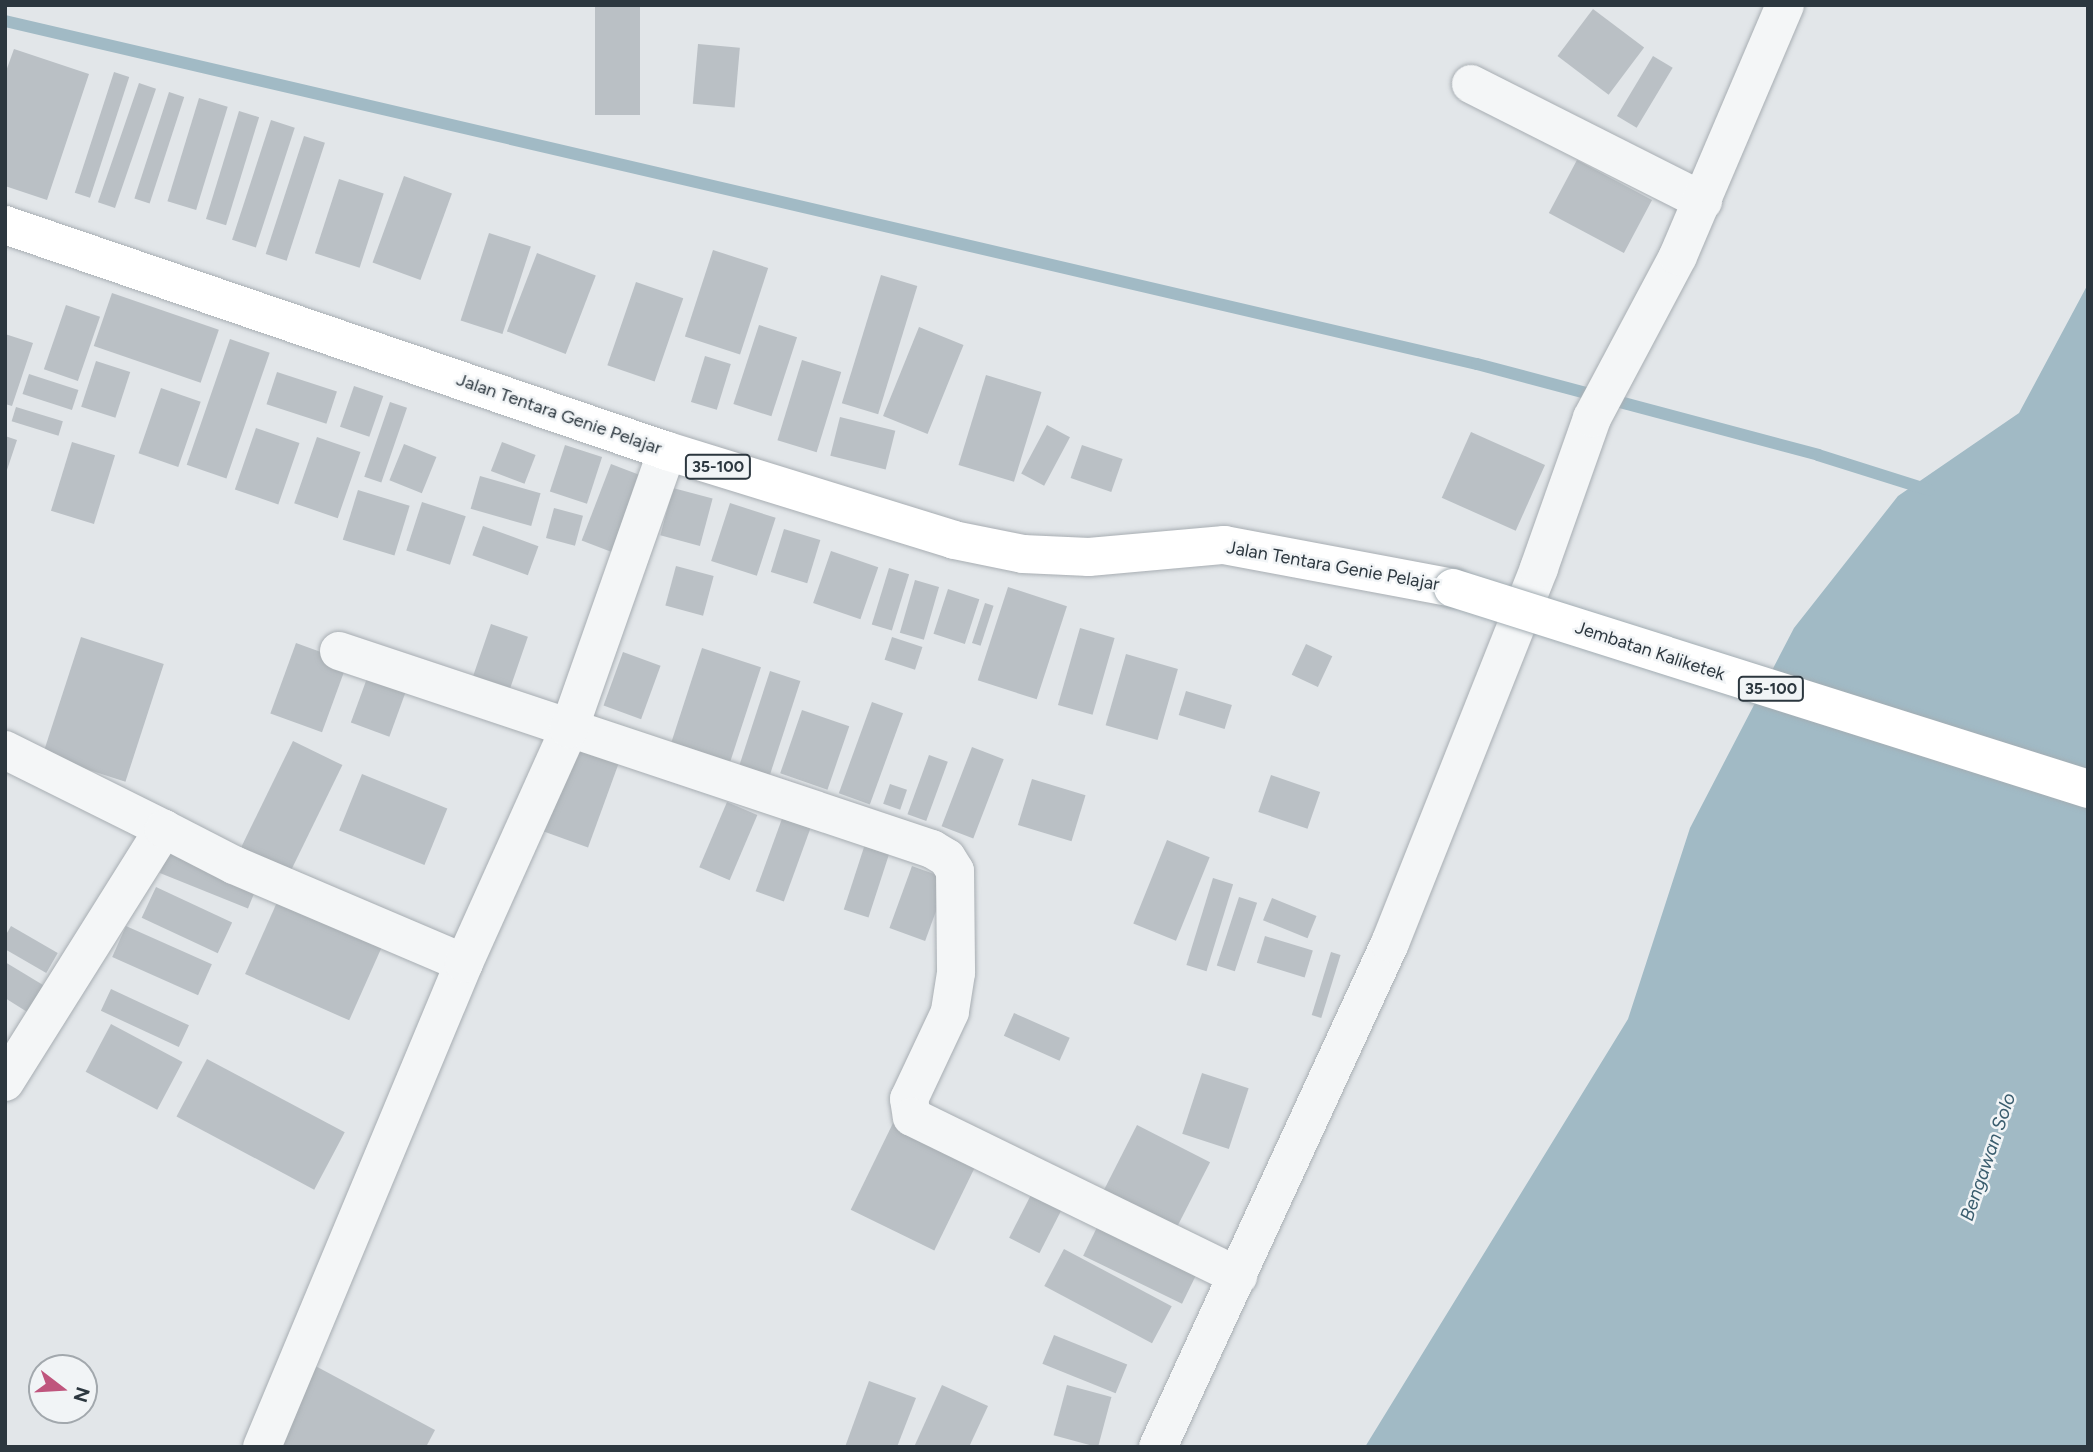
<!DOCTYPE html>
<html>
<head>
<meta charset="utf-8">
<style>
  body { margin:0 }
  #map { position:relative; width:2093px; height:1452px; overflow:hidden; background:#e2e6e9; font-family:Figtree,sans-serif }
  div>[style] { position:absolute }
  .water>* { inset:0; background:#a1bac5 }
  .stream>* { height:12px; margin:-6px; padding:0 6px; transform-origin:6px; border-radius:6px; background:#a1bac5 }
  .building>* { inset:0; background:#bac0c5; transform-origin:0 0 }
  .roads { filter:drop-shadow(0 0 2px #a8aeb3) drop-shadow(0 0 2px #a8aeb3) }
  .minor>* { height:38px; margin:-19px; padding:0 19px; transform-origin:19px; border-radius:19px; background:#f4f6f7 }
  .major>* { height:38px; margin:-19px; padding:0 19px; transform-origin:19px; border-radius:19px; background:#fff }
  .bridges { filter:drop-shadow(0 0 2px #a3adb3) drop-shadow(0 0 2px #a3adb3) }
  .major-bridge>* { height:38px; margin:-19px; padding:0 19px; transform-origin:19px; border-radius:19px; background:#fff }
  span { translate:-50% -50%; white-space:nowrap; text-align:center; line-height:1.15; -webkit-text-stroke:5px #f1f4f6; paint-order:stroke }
  .shield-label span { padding:2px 5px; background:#f1f4f6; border:2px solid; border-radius:5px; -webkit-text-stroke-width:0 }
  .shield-label { font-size:16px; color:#2c373f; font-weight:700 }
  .street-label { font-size:18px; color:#2c373f }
  .water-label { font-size:19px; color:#3a5d6e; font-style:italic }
  .frame { position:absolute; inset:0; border:7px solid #2c373f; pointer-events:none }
  .north { position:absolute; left:28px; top:1354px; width:70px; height:70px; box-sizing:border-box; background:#f1f4f6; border:2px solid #a2a8ad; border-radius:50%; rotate:107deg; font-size:19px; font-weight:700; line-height:28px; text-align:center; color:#2c373f }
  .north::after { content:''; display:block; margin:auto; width:24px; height:32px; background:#bf557d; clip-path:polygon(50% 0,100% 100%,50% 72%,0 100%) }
</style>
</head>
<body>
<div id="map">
  <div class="water">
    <div style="clip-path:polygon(2088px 284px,2088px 1447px,1365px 1447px,1628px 1019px,1690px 828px,1794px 628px,1898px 496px,2019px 413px)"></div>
  </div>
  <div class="stream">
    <div style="left:5px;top:21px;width:1511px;rotate:13.12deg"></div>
    <div style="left:1477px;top:364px;width:353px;rotate:14.9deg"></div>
    <div style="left:1818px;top:455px;width:116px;rotate:17.5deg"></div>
  </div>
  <div class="building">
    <div style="left:595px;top:5px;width:45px;height:110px"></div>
    <div style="left:1593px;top:9px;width:64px;height:59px;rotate:37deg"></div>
    <div style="left:698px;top:44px;width:42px;height:60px;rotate:5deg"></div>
    <div style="clip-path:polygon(14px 49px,89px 74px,47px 200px,5px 186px,5px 74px)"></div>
    <div style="left:1653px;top:56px;width:23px;height:70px;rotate:31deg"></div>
    <div style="left:114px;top:72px;width:16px;height:127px;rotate:18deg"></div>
    <div style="left:139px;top:83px;width:18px;height:126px;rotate:19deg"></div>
    <div style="left:169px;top:92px;width:16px;height:112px;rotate:18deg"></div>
    <div style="left:199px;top:98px;width:30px;height:108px;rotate:17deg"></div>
    <div style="left:239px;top:111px;width:21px;height:113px;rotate:17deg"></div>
    <div style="left:271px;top:120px;width:25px;height:126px;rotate:18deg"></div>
    <div style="left:304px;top:136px;width:22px;height:124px;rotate:18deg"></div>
    <div style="left:1577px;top:160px;width:85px;height:60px;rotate:28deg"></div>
    <div style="left:404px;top:176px;width:51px;height:92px;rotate:20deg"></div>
    <div style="left:339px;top:179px;width:47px;height:78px;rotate:18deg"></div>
    <div style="left:489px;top:233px;width:44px;height:92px;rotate:18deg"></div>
    <div style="left:713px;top:250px;width:58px;height:91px;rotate:18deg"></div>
    <div style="left:537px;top:253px;width:63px;height:84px;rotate:21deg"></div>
    <div style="left:881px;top:275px;width:38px;height:134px;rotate:17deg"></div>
    <div style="left:636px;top:282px;width:50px;height:88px;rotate:19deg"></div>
    <div style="left:112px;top:293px;width:113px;height:56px;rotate:19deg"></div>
    <div style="left:66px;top:305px;width:36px;height:68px;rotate:19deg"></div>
    <div style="left:759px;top:325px;width:40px;height:83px;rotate:18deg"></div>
    <div style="left:919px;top:327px;width:48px;height:96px;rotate:22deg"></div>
    <div style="clip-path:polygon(5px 334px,33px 343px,12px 406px,5px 404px)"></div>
    <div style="left:230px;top:339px;width:42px;height:133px;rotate:19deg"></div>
    <div style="left:705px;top:356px;width:27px;height:48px;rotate:17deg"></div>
    <div style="left:802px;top:360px;width:41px;height:84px;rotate:17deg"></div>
    <div style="left:96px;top:361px;width:36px;height:48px;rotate:18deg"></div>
    <div style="left:277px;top:372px;width:63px;height:34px;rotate:18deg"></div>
    <div style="left:29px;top:374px;width:52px;height:21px;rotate:18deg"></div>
    <div style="left:986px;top:375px;width:58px;height:94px;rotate:17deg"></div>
    <div style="left:354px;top:386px;width:31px;height:43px;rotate:19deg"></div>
    <div style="left:161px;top:388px;width:42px;height:69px;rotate:19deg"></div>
    <div style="left:390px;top:402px;width:18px;height:79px;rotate:19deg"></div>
    <div style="left:16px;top:407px;width:49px;height:15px;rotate:17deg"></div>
    <div style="left:840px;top:417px;width:57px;height:40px;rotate:14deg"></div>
    <div style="left:1047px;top:425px;width:26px;height:55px;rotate:28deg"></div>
    <div style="left:256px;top:428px;width:46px;height:65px;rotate:19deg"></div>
    <div style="left:1471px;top:432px;width:81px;height:72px;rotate:24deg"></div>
    <div style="clip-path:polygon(5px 436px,17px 440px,6px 473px,5px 473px)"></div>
    <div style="left:317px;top:437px;width:46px;height:70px;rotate:19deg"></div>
    <div style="left:72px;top:442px;width:45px;height:72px;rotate:17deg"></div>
    <div style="left:502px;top:442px;width:36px;height:31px;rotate:21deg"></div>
    <div style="left:404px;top:444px;width:35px;height:39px;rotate:22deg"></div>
    <div style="left:565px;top:445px;width:39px;height:49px;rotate:18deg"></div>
    <div style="left:1082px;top:445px;width:43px;height:35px;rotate:19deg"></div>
    <div style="left:611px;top:464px;width:42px;height:82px;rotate:21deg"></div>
    <div style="left:480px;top:476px;width:63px;height:34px;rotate:16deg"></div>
    <div style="left:673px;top:488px;width:41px;height:49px;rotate:15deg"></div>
    <div style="left:358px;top:490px;width:54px;height:52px;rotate:17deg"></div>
    <div style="left:422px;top:502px;width:46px;height:51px;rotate:18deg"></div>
    <div style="left:730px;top:503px;width:48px;height:61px;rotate:18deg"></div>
    <div style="left:554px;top:508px;width:30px;height:31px;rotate:15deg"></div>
    <div style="left:483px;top:526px;width:59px;height:31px;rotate:20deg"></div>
    <div style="left:784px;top:529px;width:38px;height:45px;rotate:17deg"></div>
    <div style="left:831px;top:551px;width:50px;height:55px;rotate:19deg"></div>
    <div style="left:676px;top:566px;width:39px;height:41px;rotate:15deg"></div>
    <div style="left:889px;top:568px;width:21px;height:59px;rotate:17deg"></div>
    <div style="left:915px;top:580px;width:25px;height:55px;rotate:16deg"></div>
    <div style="left:1008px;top:587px;width:62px;height:98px;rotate:18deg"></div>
    <div style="left:948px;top:589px;width:33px;height:47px;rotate:18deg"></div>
    <div style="left:985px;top:603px;width:9px;height:42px;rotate:18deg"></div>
    <div style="left:491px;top:624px;width:39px;height:55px;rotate:19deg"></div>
    <div style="left:1080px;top:628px;width:36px;height:80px;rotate:16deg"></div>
    <div style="left:81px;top:637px;width:87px;height:124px;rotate:18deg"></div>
    <div style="left:892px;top:637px;width:32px;height:24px;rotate:18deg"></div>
    <div style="left:296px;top:643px;width:55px;height:75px;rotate:20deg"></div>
    <div style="left:1306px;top:644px;width:29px;height:34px;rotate:25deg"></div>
    <div style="left:702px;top:648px;width:62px;height:102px;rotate:18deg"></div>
    <div style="left:623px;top:652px;width:40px;height:57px;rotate:20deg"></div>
    <div style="left:1126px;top:654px;width:54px;height:74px;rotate:16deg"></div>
    <div style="left:370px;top:670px;width:41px;height:56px;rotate:20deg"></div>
    <div style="left:770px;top:671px;width:32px;height:102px;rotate:18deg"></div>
    <div style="left:1186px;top:691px;width:48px;height:25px;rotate:17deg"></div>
    <div style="left:872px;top:702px;width:33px;height:97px;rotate:20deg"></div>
    <div style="left:802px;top:710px;width:50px;height:67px;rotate:19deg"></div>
    <div style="left:293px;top:741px;width:55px;height:121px;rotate:26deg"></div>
    <div style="left:575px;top:746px;width:47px;height:91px;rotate:20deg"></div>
    <div style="left:972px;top:747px;width:34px;height:85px;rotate:21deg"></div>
    <div style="left:929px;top:755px;width:20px;height:63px;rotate:20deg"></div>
    <div style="left:362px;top:774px;width:92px;height:61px;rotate:22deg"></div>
    <div style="left:1271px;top:775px;width:52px;height:39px;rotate:19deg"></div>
    <div style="left:1032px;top:779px;width:56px;height:48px;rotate:17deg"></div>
    <div style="left:890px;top:784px;width:18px;height:21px;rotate:19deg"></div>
    <div style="left:727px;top:802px;width:33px;height:71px;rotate:23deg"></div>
    <div style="left:783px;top:816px;width:30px;height:80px;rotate:20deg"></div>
    <div style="left:1167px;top:840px;width:46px;height:90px;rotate:22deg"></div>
    <div style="left:866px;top:841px;width:26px;height:72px;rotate:18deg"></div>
    <div style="left:170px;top:848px;width:95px;height:27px;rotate:22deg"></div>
    <div style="left:912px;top:866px;width:38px;height:66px;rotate:20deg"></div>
    <div style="left:1213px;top:878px;width:21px;height:91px;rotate:17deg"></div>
    <div style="left:156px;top:887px;width:84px;height:34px;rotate:25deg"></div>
    <div style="left:1239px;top:897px;width:19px;height:72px;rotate:18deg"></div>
    <div style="left:1272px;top:898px;width:48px;height:24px;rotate:22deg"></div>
    <div style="left:278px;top:900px;width:114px;height:81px;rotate:24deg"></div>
    <div style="left:11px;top:926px;width:54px;height:23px;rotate:30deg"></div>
    <div style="left:126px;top:926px;width:94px;height:34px;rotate:24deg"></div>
    <div style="left:1265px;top:936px;width:50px;height:28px;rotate:17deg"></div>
    <div style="left:1331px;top:952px;width:10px;height:66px;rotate:17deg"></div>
    <div style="clip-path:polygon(5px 962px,48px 988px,32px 1015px,5px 998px)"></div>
    <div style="left:111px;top:989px;width:86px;height:24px;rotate:25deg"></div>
    <div style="left:1014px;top:1013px;width:61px;height:25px;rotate:24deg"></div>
    <div style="left:111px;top:1024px;width:81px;height:54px;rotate:28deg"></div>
    <div style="left:207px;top:1059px;width:156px;height:65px;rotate:28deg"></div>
    <div style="left:1202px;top:1073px;width:49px;height:64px;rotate:18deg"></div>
    <div style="left:895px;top:1119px;width:93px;height:101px;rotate:26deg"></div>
    <div style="left:1137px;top:1125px;width:82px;height:79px;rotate:27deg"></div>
    <div style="left:1035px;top:1187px;width:34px;height:57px;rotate:27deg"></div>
    <div style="left:1102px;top:1217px;width:110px;height:43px;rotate:26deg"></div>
    <div style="left:1064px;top:1249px;width:122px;height:42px;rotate:28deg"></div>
    <div style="left:1054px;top:1335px;width:79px;height:31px;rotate:22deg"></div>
    <div style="clip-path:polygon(308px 1362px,435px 1430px,426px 1447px,264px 1447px)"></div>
    <div style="clip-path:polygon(869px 1381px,916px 1398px,897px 1447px,845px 1447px)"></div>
    <div style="clip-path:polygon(942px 1385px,988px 1406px,969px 1447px,914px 1447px)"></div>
    <div style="left:1067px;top:1385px;width:46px;height:52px;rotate:15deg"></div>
  </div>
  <div class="roads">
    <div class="minor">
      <div style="left:1471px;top:84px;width:260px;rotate:26.8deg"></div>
      <div style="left:339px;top:651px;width:625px;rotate:18.46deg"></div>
      <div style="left:932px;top:849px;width:17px;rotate:31deg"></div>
      <div style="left:947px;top:858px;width:15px;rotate:58deg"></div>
      <div style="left:955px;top:871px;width:102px;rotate:89.4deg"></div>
      <div style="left:956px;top:973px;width:39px;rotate:99deg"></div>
      <div style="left:950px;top:1012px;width:96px;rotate:115.2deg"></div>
      <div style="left:909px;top:1099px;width:18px;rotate:81deg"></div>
      <div style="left:912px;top:1117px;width:363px;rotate:26deg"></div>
      <div style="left:5px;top:750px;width:178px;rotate:26.4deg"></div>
      <div style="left:5px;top:1082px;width:299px;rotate:-57.9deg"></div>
      <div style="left:164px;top:829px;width:79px;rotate:27.2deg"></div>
      <div style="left:234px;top:865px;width:250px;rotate:23.1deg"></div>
      <div style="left:262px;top:1447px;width:524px;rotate:-67.35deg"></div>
      <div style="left:464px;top:963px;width:256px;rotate:-65.8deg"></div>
      <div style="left:569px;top:729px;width:295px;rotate:-70.6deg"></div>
      <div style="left:1158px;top:1447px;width:555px;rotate:-65.28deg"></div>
      <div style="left:1390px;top:943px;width:404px;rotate:-68.3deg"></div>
      <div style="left:1539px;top:568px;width:159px;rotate:-70.5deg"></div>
      <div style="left:1592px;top:418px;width:183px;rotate:-62deg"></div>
      <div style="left:1678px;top:256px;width:273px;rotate:-66.9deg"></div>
    </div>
    <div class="major">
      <div style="left:5px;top:225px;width:700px;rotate:18.85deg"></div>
      <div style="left:667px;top:451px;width:300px;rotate:17.2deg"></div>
      <div style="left:954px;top:540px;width:70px;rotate:11.5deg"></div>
      <div style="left:1023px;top:554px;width:66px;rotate:2.6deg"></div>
      <div style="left:1089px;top:557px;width:136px;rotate:-5.1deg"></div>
      <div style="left:1224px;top:545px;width:233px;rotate:10.6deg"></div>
    </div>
  </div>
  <div class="bridges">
    <div class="major-bridge">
      <div style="left:1453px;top:588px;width:666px;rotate:17.56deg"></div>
    </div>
  </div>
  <div class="shield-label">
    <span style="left:718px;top:467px">35-100</span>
    <span style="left:1771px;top:689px">35-100</span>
  </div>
  <div class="street-label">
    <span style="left:559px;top:414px;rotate:19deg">Jalan Tentara Genie Pelajar</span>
    <span style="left:1333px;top:566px;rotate:10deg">Jalan Tentara Genie Pelajar</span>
    <span style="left:1650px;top:651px;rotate:18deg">Jembatan Kaliketek</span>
  </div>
  <div class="water-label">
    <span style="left:1988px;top:1157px;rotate:-71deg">Bengawan Solo</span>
  </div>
  <div class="frame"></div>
  <div class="north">N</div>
</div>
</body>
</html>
